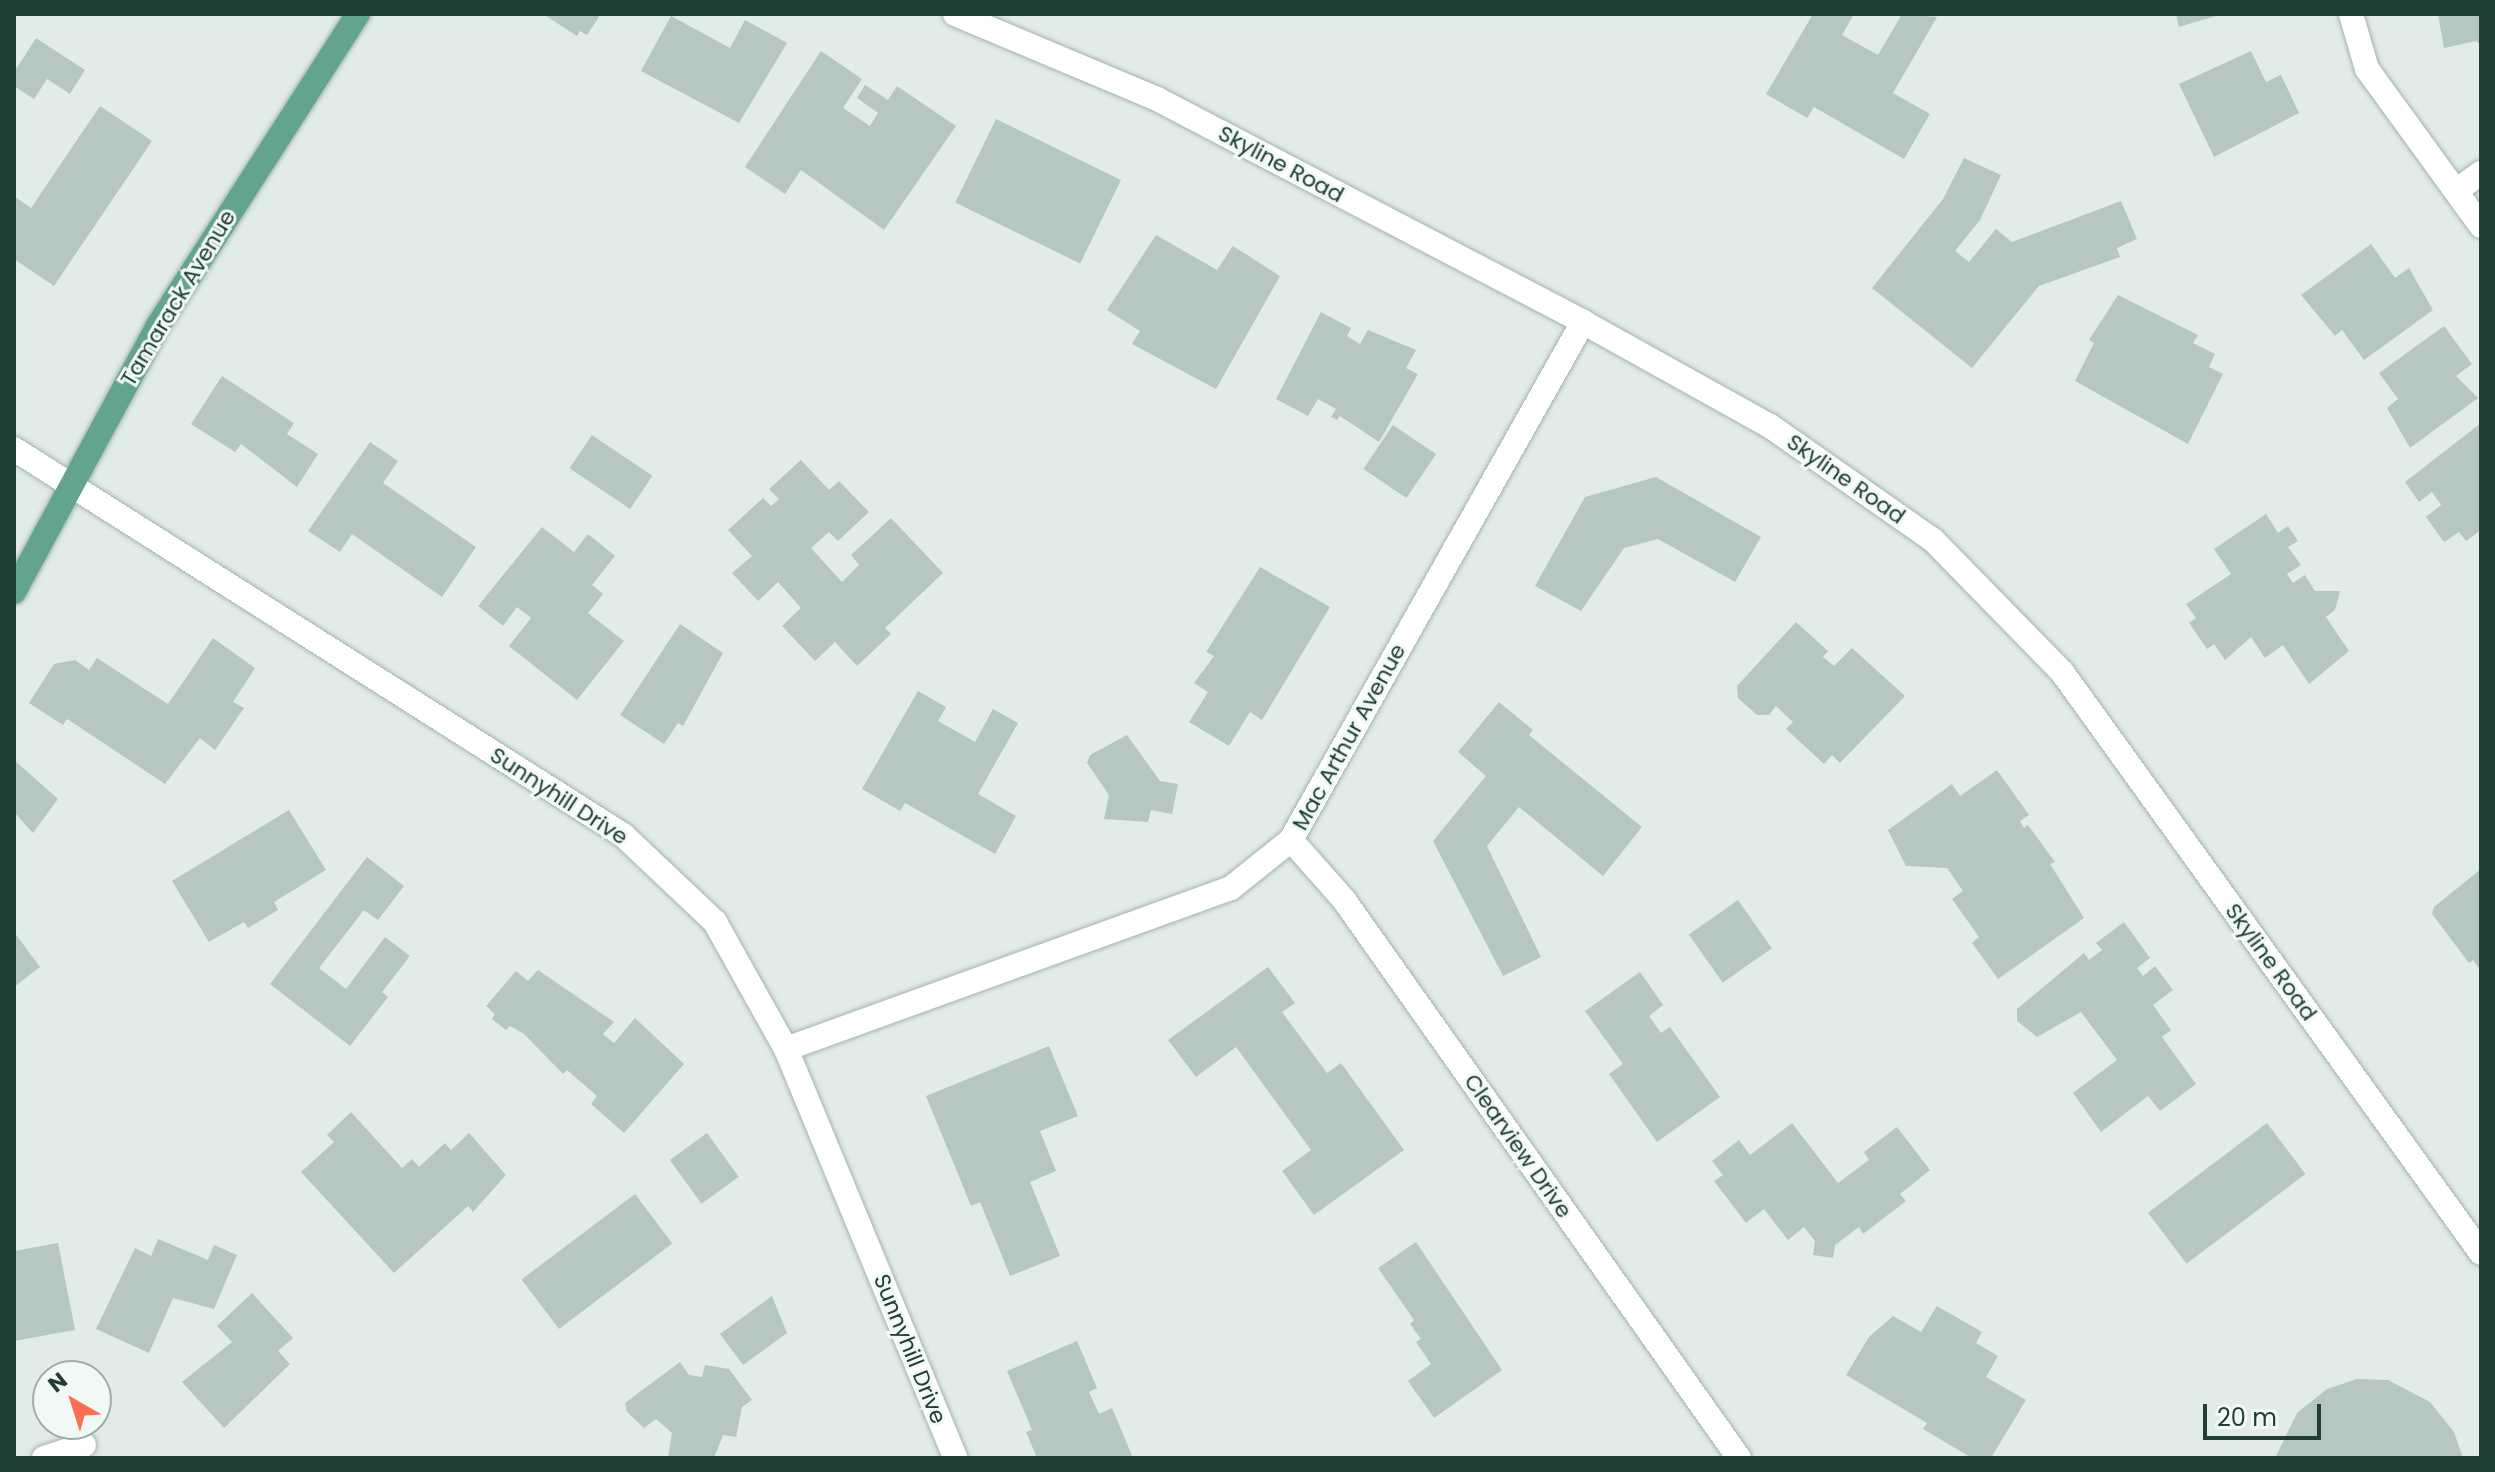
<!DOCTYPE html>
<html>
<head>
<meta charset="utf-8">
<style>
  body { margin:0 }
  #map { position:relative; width:2495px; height:1472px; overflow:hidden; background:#e1ece6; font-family:Poppins,sans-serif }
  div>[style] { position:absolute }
  .building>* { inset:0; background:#b6c7bf; transform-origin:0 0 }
  .roads { filter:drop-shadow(0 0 2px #a3b4ad) drop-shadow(0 0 2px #a3b4ad) }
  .minor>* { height:24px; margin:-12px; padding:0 12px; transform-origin:12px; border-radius:12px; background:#fff }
  .major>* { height:24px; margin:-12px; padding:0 12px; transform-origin:12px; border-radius:12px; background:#62a48f }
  span { translate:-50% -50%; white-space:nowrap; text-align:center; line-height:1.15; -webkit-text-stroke:6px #f1f9f4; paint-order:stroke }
  .street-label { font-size:22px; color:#203e34 }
  .frame { position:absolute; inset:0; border:16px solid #203e34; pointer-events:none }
  .north { position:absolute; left:32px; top:1360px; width:80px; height:80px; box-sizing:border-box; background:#f1f9f4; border:2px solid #9daea7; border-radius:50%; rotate:321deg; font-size:22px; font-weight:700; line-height:32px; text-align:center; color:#203e34 }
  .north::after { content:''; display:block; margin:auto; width:28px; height:36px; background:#fa6f51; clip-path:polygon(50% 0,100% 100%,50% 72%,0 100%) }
  .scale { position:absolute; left:2203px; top:1404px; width:118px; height:36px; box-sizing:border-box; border:4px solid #203e34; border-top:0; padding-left:10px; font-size:24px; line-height:28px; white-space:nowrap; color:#203e34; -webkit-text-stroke:6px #f1f9f4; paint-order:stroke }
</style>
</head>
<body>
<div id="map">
  <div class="building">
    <div style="clip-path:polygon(543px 14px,601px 14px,587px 35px,580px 31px,577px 36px)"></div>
    <div style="clip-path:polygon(1813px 14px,1854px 14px,1842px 35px,1878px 55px,1902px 14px,1937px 17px,1893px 93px,1930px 114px,1904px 159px,1814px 107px,1807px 118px,1766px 94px)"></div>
    <div style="clip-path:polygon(2176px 14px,2219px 14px,2219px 15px,2179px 27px)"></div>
    <div style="clip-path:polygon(2438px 14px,2481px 14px,2481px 46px,2476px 41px,2444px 48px)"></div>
    <div style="clip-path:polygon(671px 16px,730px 48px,745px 20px,787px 43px,739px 123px,641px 71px)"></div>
    <div style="clip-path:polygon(36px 38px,85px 70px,70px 94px,47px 79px,34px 99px,14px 86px,14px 72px)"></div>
    <div style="clip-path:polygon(821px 51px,862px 79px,843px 108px,870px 126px,878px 113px,857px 98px,865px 85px,888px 100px,897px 86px,956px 126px,884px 230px,801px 170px,785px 194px,745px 167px)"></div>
    <div style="clip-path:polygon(2251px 51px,2266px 82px,2281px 75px,2299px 113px,2214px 157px,2179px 84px)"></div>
    <div style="clip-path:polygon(100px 106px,152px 141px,54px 286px,14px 259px,14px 196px,31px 208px)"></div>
    <div style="left:996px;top:119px;width:139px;height:93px;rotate:26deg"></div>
    <div style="clip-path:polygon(1964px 158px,2001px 175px,1980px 220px,1955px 251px,1969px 262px,1996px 229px,2012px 242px,2121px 201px,2137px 239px,2117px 248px,2120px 257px,2039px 286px,1972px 368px,1872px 288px,1943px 199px)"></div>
    <div style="clip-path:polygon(1156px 235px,1217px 270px,1233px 246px,1280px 276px,1216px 389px,1132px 344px,1140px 331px,1107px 310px)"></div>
    <div style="clip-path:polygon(2371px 244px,2395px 278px,2409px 268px,2433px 310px,2364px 360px,2342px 330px,2335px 336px,2301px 295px)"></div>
    <div style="clip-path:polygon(2118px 295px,2198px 335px,2193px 343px,2215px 354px,2209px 367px,2223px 374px,2188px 444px,2075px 381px,2094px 343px,2089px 340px)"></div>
    <div style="clip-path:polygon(1321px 312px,1351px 328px,1347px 336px,1360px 344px,1368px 330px,1416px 350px,1406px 368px,1418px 374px,1379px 442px,1340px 416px,1337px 420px,1331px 417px,1336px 409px,1318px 399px,1308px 416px,1276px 399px)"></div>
    <div style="clip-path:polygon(2444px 326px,2472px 364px,2456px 376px,2478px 398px,2410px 448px,2387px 408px,2398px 399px,2379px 373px)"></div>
    <div style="clip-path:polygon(222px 376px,294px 423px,287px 434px,318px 454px,297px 487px,241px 444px,235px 452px,191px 424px)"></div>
    <div style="clip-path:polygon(2481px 423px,2481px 530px,2466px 541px,2459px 532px,2444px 542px,2426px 517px,2441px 505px,2432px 492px,2419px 502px,2405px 482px)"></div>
    <div style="left:1393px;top:425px;width:52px;height:53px;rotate:34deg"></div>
    <div style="left:592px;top:435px;width:73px;height:40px;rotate:34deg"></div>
    <div style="clip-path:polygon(370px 442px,398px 461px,383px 483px,476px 547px,442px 597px,352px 534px,340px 552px,308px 531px)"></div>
    <div style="clip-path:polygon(801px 460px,829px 490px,839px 481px,869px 512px,838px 541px,829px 532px,811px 548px,842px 582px,859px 565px,851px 555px,891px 518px,943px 573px,885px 628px,891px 634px,857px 666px,835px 642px,815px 661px,782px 626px,801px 608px,778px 582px,758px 601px,732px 573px,752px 556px,728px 530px,763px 498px,771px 506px,779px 499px,769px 489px)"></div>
    <div style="clip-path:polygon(1656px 477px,1761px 537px,1735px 582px,1658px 539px,1624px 548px,1581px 611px,1535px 586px,1585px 497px)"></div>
    <div style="clip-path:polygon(2266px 514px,2278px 533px,2288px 526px,2298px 541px,2288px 547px,2301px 565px,2287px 574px,2293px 583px,2305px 575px,2315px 591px,2340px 591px,2335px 610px,2326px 617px,2349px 651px,2309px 684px,2283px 645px,2265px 658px,2251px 637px,2225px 660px,2214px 644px,2207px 649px,2189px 623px,2196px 618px,2186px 604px,2231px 574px,2214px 549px)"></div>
    <div style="clip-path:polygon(542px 527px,574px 552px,588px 534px,615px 556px,592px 585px,603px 594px,588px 613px,624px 641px,577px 700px,509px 646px,531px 618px,517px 607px,503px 626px,478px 606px)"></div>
    <div style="clip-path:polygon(1260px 567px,1330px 607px,1262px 720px,1250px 712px,1229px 746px,1189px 722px,1208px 692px,1194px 683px,1214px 656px,1206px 652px)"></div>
    <div style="clip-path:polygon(1796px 622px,1828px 651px,1823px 657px,1834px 666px,1852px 648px,1905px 696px,1840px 763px,1832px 755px,1824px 764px,1786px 729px,1793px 722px,1776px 706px,1769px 715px,1757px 715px,1738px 698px,1737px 686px)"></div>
    <div style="clip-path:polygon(680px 624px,723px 653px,683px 726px,678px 723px,664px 744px,620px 715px)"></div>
    <div style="clip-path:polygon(213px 638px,255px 668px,233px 702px,244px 708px,215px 750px,200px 738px,165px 784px,67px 719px,63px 725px,29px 703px,54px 664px,75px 660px,89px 670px,97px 658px,168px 704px)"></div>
    <div style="clip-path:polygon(918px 691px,946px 707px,938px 721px,975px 742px,993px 709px,1018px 723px,978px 794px,1016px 816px,995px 854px,905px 803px,900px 811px,862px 789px)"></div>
    <div style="clip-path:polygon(1499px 702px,1533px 730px,1529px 735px,1642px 827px,1603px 876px,1519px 807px,1487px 846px,1541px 957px,1503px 976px,1433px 841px,1486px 776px,1458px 752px)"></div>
    <div style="clip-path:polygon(1127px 735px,1160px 781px,1178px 784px,1172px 814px,1151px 810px,1148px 822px,1104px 819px,1109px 795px,1087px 763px,1090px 755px)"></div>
    <div style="clip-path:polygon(14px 760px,58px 799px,33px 833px,14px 812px)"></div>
    <div style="clip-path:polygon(1997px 770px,2029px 815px,2020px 821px,2024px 828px,2028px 825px,2055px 862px,2050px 864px,2084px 918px,1998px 979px,1972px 943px,1979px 937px,1952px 899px,1963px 891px,1947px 868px,1906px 866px,1888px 830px,1952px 784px,1960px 796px)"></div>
    <div style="clip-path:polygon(289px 810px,326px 870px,274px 902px,278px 910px,248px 928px,244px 922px,209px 942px,172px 881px)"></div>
    <div style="clip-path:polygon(367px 857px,404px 886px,378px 920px,364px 910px,319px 968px,346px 989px,385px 937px,410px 956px,382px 992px,388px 997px,350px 1046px,270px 984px)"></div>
    <div style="clip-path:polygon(2481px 869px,2481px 971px,2473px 960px,2469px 963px,2432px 914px,2434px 907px)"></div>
    <div style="left:1738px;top:900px;width:59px;height:60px;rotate:55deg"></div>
    <div style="clip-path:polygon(2124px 922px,2150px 958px,2137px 968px,2143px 976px,2155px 966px,2173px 990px,2153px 1005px,2171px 1030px,2162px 1037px,2196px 1084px,2160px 1111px,2148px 1096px,2101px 1132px,2073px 1093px,2117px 1060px,2081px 1012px,2037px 1037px,2017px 1021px,2017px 1009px,2084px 953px,2089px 960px,2102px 950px,2096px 943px)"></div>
    <div style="clip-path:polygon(14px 932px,40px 967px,14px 987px)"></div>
    <div style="clip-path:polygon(1268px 967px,1295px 1003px,1282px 1012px,1327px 1073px,1341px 1063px,1404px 1150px,1314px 1215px,1282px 1171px,1311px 1150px,1236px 1047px,1196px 1077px,1168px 1040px)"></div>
    <div style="clip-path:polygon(538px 970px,614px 1022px,603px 1034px,614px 1043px,635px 1018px,684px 1064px,624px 1133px,591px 1104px,597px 1096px,567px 1070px,563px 1074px,524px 1034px,510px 1026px,506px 1030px,492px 1019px,495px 1014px,486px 1006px,516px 971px,528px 981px)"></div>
    <div style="clip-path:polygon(1640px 972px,1663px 1005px,1649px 1016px,1661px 1033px,1670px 1027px,1720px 1097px,1657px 1142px,1609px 1074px,1623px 1064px,1585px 1011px)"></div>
    <div style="clip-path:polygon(1049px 1046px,1078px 1116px,1040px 1131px,1056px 1171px,1030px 1182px,1060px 1256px,1010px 1276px,980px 1202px,971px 1206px,926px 1096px)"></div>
    <div style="clip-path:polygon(351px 1112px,402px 1168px,412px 1159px,419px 1167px,445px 1143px,451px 1150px,469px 1133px,506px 1175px,473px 1212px,468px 1206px,394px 1273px,301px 1172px,334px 1142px,327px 1135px)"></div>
    <div style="clip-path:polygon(1792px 1123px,1838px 1183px,1869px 1160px,1864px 1152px,1897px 1127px,1930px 1170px,1900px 1194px,1906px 1201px,1863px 1234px,1859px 1227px,1835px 1245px,1833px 1258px,1813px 1255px,1815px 1241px,1804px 1227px,1788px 1240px,1764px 1209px,1746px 1223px,1714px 1181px,1723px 1175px,1712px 1161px,1739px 1140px,1750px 1155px)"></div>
    <div style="left:2267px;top:1123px;width:64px;height:149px;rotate:53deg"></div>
    <div style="left:707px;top:1133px;width:54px;height:46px;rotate:54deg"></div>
    <div style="left:635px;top:1194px;width:62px;height:142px;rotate:53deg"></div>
    <div style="clip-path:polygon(158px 1239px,208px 1260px,214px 1245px,237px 1255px,214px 1309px,173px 1298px,149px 1353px,96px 1329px,135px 1248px,151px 1256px)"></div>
    <div style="clip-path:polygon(1416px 1242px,1502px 1370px,1434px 1418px,1408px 1381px,1431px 1364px,1416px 1342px,1421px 1339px,1410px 1324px,1414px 1320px,1378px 1268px)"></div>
    <div style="clip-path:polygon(58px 1243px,75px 1330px,14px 1341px,14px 1251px)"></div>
    <div style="clip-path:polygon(252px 1293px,293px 1338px,278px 1351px,290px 1364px,224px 1428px,182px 1382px,232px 1342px,217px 1326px)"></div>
    <div style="clip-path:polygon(772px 1296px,787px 1333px,743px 1365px,720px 1334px)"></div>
    <div style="clip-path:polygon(1937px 1306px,1982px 1332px,1976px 1343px,1998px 1356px,1986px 1377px,2026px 1400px,1991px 1458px,1972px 1458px,1923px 1429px,1927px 1423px,1846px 1375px,1869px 1337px,1893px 1316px,1921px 1332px)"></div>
    <div style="clip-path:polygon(1077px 1341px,1097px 1388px,1089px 1392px,1099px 1414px,1112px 1408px,1133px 1458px,1037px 1458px,1026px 1432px,1032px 1430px,1007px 1371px)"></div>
    <div style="clip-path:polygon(680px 1362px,689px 1375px,702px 1377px,705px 1365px,729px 1369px,752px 1400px,742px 1407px,736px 1437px,723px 1435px,714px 1458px,668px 1458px,672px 1433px,656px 1419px,644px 1428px,627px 1412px,625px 1403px)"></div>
    <div style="clip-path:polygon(2357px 1379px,2388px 1380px,2430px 1402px,2454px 1432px,2463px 1458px,2275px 1458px,2297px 1413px,2327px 1389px)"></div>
  </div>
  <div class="roads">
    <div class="minor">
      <div style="left:955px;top:14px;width:219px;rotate:22.8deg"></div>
      <div style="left:1157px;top:99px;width:481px;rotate:27.6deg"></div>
      <div style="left:1583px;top:322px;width:214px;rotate:29.1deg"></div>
      <div style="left:1770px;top:426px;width:199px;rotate:35deg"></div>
      <div style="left:1933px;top:540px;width:185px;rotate:45.7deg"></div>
      <div style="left:2062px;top:672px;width:716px;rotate:54.2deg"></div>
      <div style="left:2351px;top:14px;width:57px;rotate:73.8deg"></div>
      <div style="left:2367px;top:69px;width:194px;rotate:54deg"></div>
      <div style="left:2456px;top:191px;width:31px;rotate:-36deg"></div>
      <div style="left:14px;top:449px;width:721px;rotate:32.37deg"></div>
      <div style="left:623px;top:835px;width:127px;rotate:43.4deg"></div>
      <div style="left:715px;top:922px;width:145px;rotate:60.8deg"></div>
      <div style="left:786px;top:1049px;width:443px;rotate:67.5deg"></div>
      <div style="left:1291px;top:840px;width:80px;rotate:48.5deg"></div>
      <div style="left:1344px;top:900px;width:684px;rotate:54.71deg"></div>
      <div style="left:786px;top:1049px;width:473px;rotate:-19.9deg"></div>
      <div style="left:1231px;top:888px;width:77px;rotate:-38.7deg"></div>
      <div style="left:1291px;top:840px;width:595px;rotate:-60.59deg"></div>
      <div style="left:44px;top:1458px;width:42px;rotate:-18deg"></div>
    </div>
    <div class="major">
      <div style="left:14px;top:592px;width:301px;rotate:-61.6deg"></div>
      <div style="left:157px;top:327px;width:372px;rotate:-57.3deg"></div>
    </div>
  </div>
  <div class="street-label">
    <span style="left:1281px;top:164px;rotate:28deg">Skyline Road</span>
    <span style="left:178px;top:298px;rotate:-59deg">Tamarack Avenue</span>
    <span style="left:1846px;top:479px;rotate:35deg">Skyline Road</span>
    <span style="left:1349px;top:737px;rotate:-61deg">Mac Arthur Avenue</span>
    <span style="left:559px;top:796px;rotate:33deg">Sunnyhill Drive</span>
    <span style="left:2271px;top:962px;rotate:54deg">Skyline Road</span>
    <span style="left:1518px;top:1146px;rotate:55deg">Clearview Drive</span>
    <span style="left:910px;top:1349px;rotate:68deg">Sunnyhill Drive</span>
  </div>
  <div class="frame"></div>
  <div class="north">N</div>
  <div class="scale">20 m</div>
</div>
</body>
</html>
